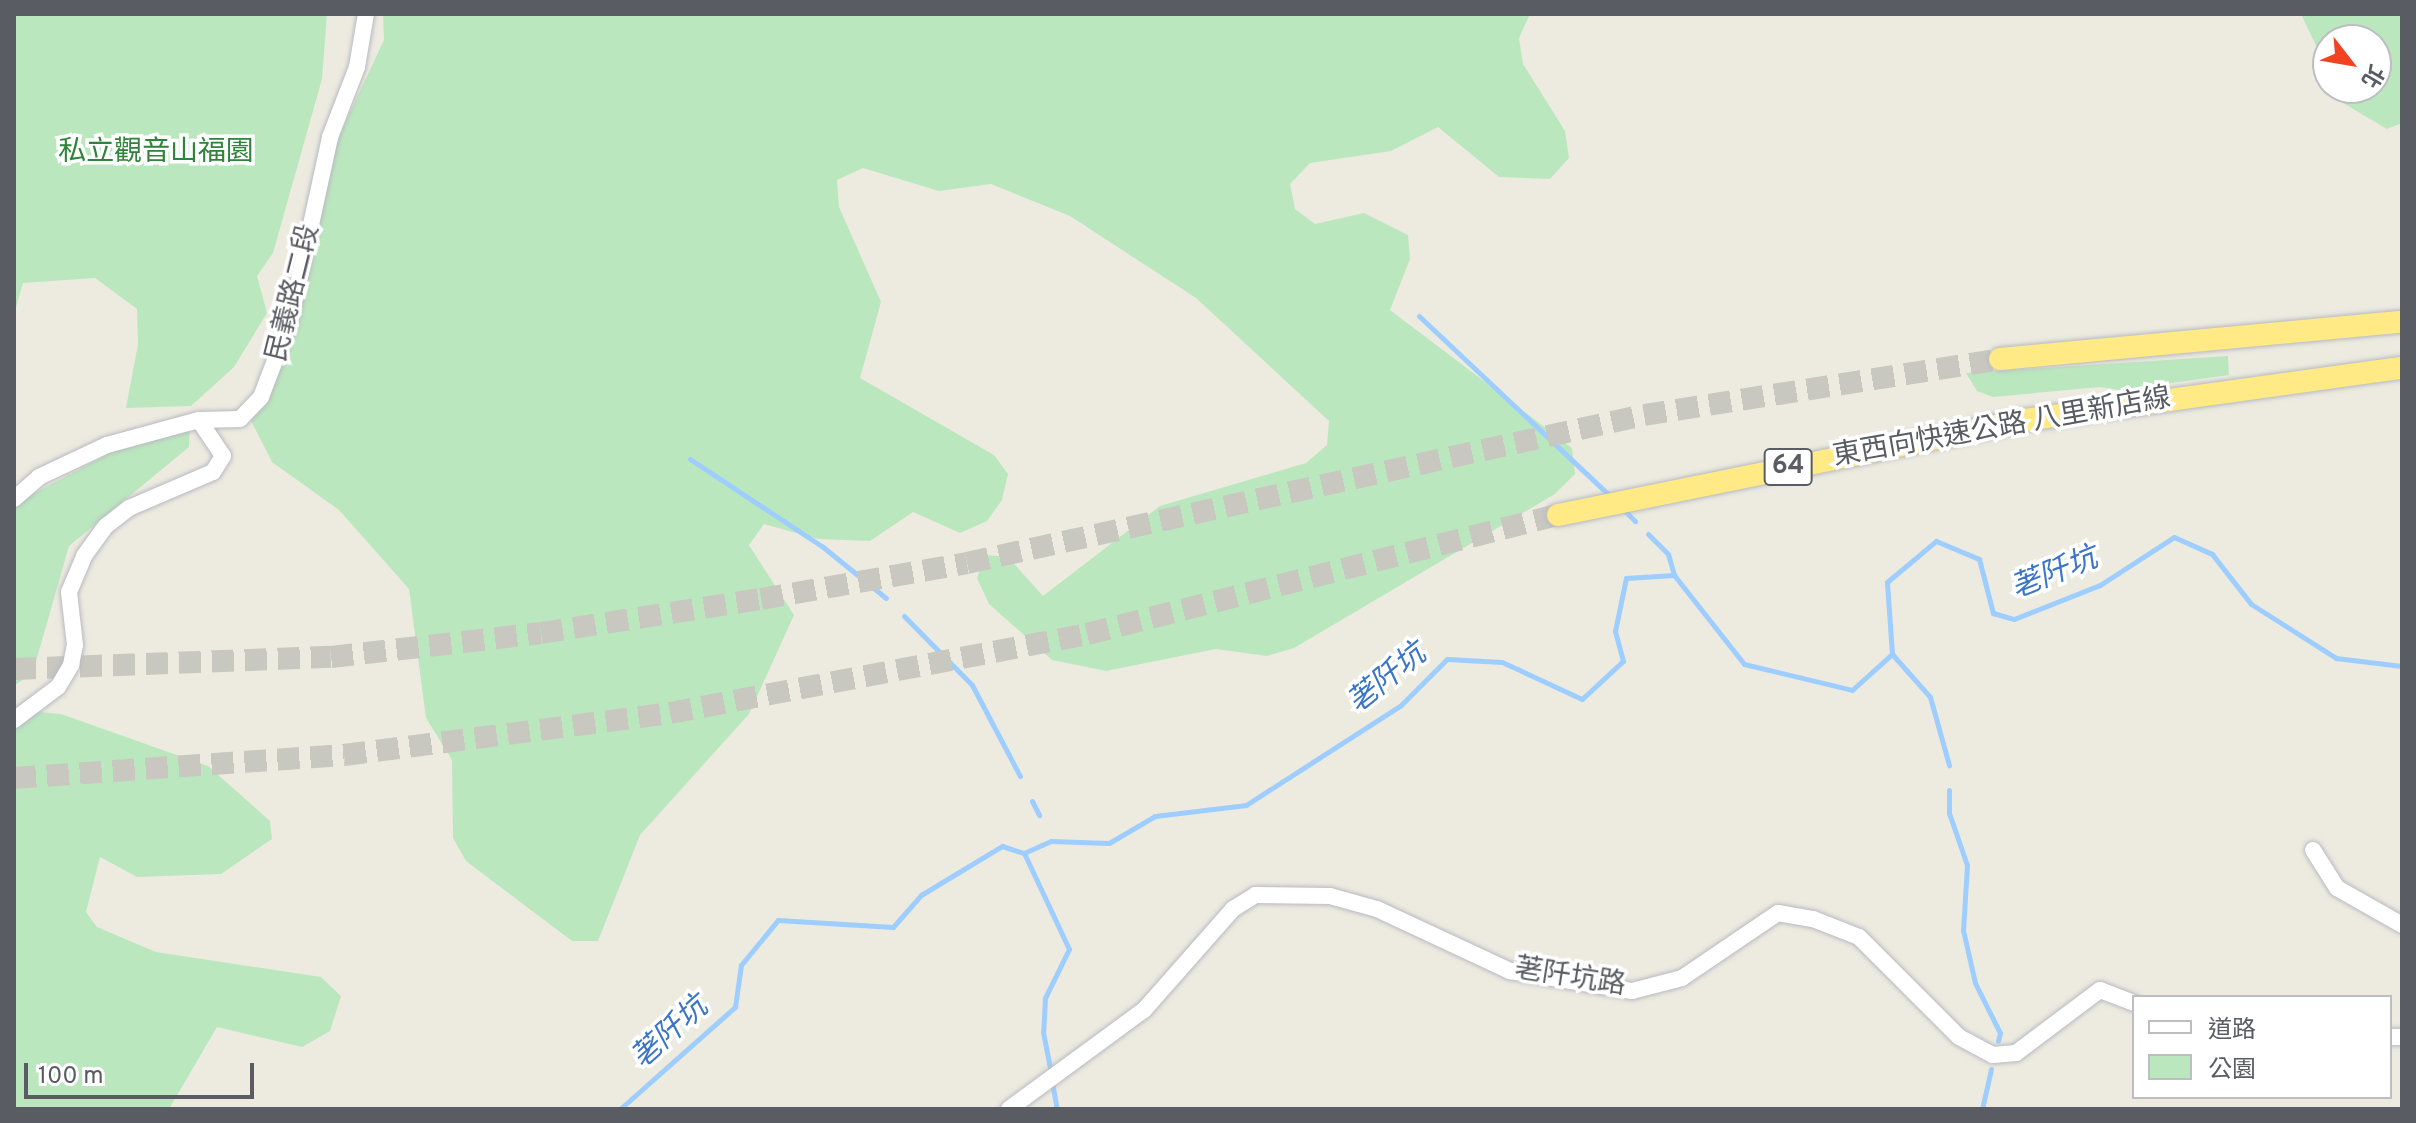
<!DOCTYPE html>
<html>
<head>
<meta charset="utf-8">
<style>
  body { margin:0 }
  #map { position:relative; width:2416px; height:1123px; overflow:hidden; background:#edebe0; font-family:Overpass,"Noto Sans TC",sans-serif }
  div>[style] { position:absolute }
  .green>* { inset:0; background:#bbe7be }
  .stream>* { height:5px; margin:-2.5px; padding:0 2.5px; transform-origin:2.5px; border-radius:2.5px; background:#9ecdff }
  .highway-tunnel>* { height:22px; margin-top:-11px; transform-origin:0; background:repeating-linear-gradient(90deg,#c8c7c0 0 22px,transparent 0 33px) }
  .roads { filter:drop-shadow(0 0 2px #b8bac0) drop-shadow(0 0 2px #b8bac0) }
  .minor>* { height:16px; margin:-8px; padding:0 8px; transform-origin:8px; border-radius:8px; background:#fff }
  .highway>* { height:22px; margin:-11px; padding:0 11px; transform-origin:11px; border-radius:11px; background:#ffea85 }
  span { translate:-50% -50%; white-space:nowrap; text-align:center; line-height:1.15; -webkit-text-stroke:7px #fff; paint-order:stroke }
  .shield-label span { padding:2px 6px; background:#fff; border:2px solid; border-radius:6px; -webkit-text-stroke-width:0 }
  .shield-label { font-size:26px; color:#595c62; font-weight:700 }
  .park-label { font-size:28px; color:#2f833a }
  .street-label { font-size:28px; color:#595c62 }
  .water-label { font-size:30px; color:#3b75c8; font-style:italic }
  .frame { position:absolute; inset:0; border:16px solid #595c62; pointer-events:none }
  .legend { position:absolute; left:2132px; top:995px; width:260px; height:104px; box-sizing:border-box; background:#fff; border:2px solid #bdbec0; margin:0; padding:10px 14px; list-style:none; font-size:24px; color:#595c62 }
  .legend li { display:flex; align-items:center; gap:16px; height:40px }
  .legend b { width:40px; border:2px solid #bdbec0 }
  .north { position:absolute; left:2312px; top:24px; width:80px; height:80px; box-sizing:border-box; background:#fff; border:2px solid #bdbec0; border-radius:50%; rotate:121deg; font-size:22px; font-weight:700; line-height:32px; text-align:center; color:#595c62 }
  .north::after { content:''; display:block; margin:auto; width:28px; height:36px; background:#f24222; clip-path:polygon(50% 0,100% 100%,50% 72%,0 100%) }
  .scale { position:absolute; left:24px; top:1063px; width:230px; height:36px; box-sizing:border-box; border:4px solid #595c62; border-top:0; padding-left:10px; font-size:24px; line-height:28px; white-space:nowrap; color:#595c62; -webkit-text-stroke:6px #fff; paint-order:stroke }
</style>
</head>
<body>
<div id="map">
  <div class="green">
    <div style="clip-path:polygon(14px 14px,327px 14px,322px 79px,273px 253px,257px 276px,267px 313px,234px 367px,191px 406px,126px 408px,138px 344px,137px 309px,95px 278px,23px 283px,14px 314px)"></div>
    <div style="clip-path:polygon(383px 14px,1530px 14px,1519px 38px,1523px 64px,1565px 131px,1569px 158px,1550px 179px,1499px 177px,1438px 127px,1391px 151px,1310px 163px,1290px 184px,1295px 209px,1315px 224px,1364px 213px,1408px 235px,1410px 259px,1390px 310px,1572px 448px,1575px 474px,1555px 494px,1294px 648px,1267px 656px,1216px 649px,1106px 671px,1052px 660px,989px 604px,977px 578px,985px 555px,1008px 557px,1043px 596px,1160px 506px,1306px 463px,1327px 445px,1329px 421px,1196px 298px,1070px 216px,991px 184px,939px 191px,863px 168px,837px 180px,839px 207px,881px 302px,860px 378px,994px 455px,1008px 474px,1002px 500px,987px 521px,960px 533px,913px 512px,870px 541px,818px 539px,764px 524px,749px 545px,794px 615px,749px 714px,640px 835px,598px 941px,572px 941px,466px 861px,453px 838px,452px 760px,426px 718px,409px 589px,339px 510px,272px 462px,250px 419px,254px 393px,321px 219px,315px 205px,338px 138px,384px 40px)"></div>
    <div style="clip-path:polygon(2301px 14px,2402px 14px,2402px 123px,2387px 129px,2343px 103px,2336px 88px,2376px 88px,2376px 40px,2328px 40px,2328px 71px)"></div>
    <div style="clip-path:polygon(2228px 356px,2229px 375px,2120px 390px,2100px 387px,1993px 397px,1977px 391px,1966px 373px)"></div>
    <div style="clip-path:polygon(190px 423px,189px 447px,69px 546px,33px 672px,14px 686px,14px 504px,165px 424px)"></div>
    <div style="clip-path:polygon(16px 710px,61px 714px,208px 766px,270px 821px,272px 839px,221px 874px,137px 877px,100px 857px,86px 912px,97px 927px,156px 952px,321px 977px,341px 996px,330px 1031px,302px 1047px,217px 1027px,169px 1109px,14px 1109px)"></div>
  </div>
  <div class="stream">
    <div style="left:1419px;top:316px;width:262px;rotate:43.3deg"></div>
    <div style="left:690px;top:459px;width:159px;rotate:33.5deg"></div>
    <div style="left:823px;top:547px;width:81px;rotate:39deg"></div>
    <div style="left:1626px;top:512px;width:13px;rotate:45deg"></div>
    <div style="left:1648px;top:534px;width:28px;rotate:45deg"></div>
    <div style="left:1668px;top:554px;width:22px;rotate:74deg"></div>
    <div style="left:904px;top:616px;width:97px;rotate:45.4deg"></div>
    <div style="left:972px;top:685px;width:103px;rotate:62.2deg"></div>
    <div style="left:1892px;top:654px;width:57px;rotate:48.5deg"></div>
    <div style="left:1930px;top:697px;width:71px;rotate:74.4deg"></div>
    <div style="left:1949px;top:790px;width:23px;rotate:90deg"></div>
    <div style="left:1949px;top:813px;width:55px;rotate:70.9deg"></div>
    <div style="left:1967px;top:865px;width:65px;rotate:93.5deg"></div>
    <div style="left:1963px;top:930px;width:54px;rotate:77.2deg"></div>
    <div style="left:1975px;top:983px;width:56px;rotate:63.4deg"></div>
    <div style="left:2000px;top:1033px;width:8px;rotate:104deg"></div>
    <div style="left:1032px;top:801px;width:16px;rotate:63deg"></div>
    <div style="left:1024px;top:853px;width:106px;rotate:64.9deg"></div>
    <div style="left:1069px;top:949px;width:55px;rotate:116.1deg"></div>
    <div style="left:1045px;top:998px;width:34px;rotate:93deg"></div>
    <div style="left:1043px;top:1032px;width:42px;rotate:79deg"></div>
    <div style="left:1052px;top:1082px;width:27px;rotate:80deg"></div>
    <div style="left:620px;top:1109px;width:154px;rotate:-41.6deg"></div>
    <div style="left:735px;top:1007px;width:42px;rotate:-81.9deg"></div>
    <div style="left:741px;top:965px;width:58px;rotate:-50.6deg"></div>
    <div style="left:778px;top:920px;width:115px;rotate:3.5deg"></div>
    <div style="left:893px;top:927px;width:43px;rotate:-48.8deg"></div>
    <div style="left:921px;top:895px;width:95px;rotate:-31.2deg"></div>
    <div style="left:1002px;top:846px;width:23px;rotate:18deg"></div>
    <div style="left:1024px;top:853px;width:30px;rotate:-24deg"></div>
    <div style="left:1051px;top:841px;width:58px;rotate:2deg"></div>
    <div style="left:1109px;top:843px;width:53px;rotate:-30.4deg"></div>
    <div style="left:1155px;top:816px;width:92px;rotate:-6.9deg"></div>
    <div style="left:1246px;top:805px;width:184px;rotate:-32.8deg"></div>
    <div style="left:1401px;top:705px;width:65px;rotate:-45deg"></div>
    <div style="left:1447px;top:659px;width:55px;rotate:3.1deg"></div>
    <div style="left:1502px;top:662px;width:88px;rotate:24.8deg"></div>
    <div style="left:1582px;top:699px;width:56px;rotate:-42.8deg"></div>
    <div style="left:1623px;top:661px;width:31px;rotate:-105deg"></div>
    <div style="left:1615px;top:631px;width:54px;rotate:-78.3deg"></div>
    <div style="left:1626px;top:578px;width:48px;rotate:-3.6deg"></div>
    <div style="left:1674px;top:575px;width:113px;rotate:51.8deg"></div>
    <div style="left:1744px;top:664px;width:111px;rotate:13.5deg"></div>
    <div style="left:1852px;top:690px;width:54px;rotate:-42deg"></div>
    <div style="left:1892px;top:654px;width:72px;rotate:-94deg"></div>
    <div style="left:1887px;top:582px;width:64px;rotate:-39.9deg"></div>
    <div style="left:1936px;top:541px;width:47px;rotate:22.7deg"></div>
    <div style="left:1979px;top:559px;width:56px;rotate:75.5deg"></div>
    <div style="left:1993px;top:613px;width:22px;rotate:16deg"></div>
    <div style="left:2014px;top:619px;width:92px;rotate:-21.6deg"></div>
    <div style="left:2100px;top:585px;width:88px;rotate:-33deg"></div>
    <div style="left:2174px;top:537px;width:42px;rotate:24.1deg"></div>
    <div style="left:2212px;top:554px;width:63px;rotate:52deg"></div>
    <div style="left:2251px;top:604px;width:101px;rotate:32.4deg"></div>
    <div style="left:2336px;top:658px;width:66px;rotate:6.9deg"></div>
    <div style="left:1982px;top:1109px;width:41px;rotate:-77.3deg"></div>
  </div>
  <div class="highway-tunnel">
    <div style="left:14px;top:669px;width:317px;rotate:-2.2deg"></div>
    <div style="left:331px;top:657px;width:211px;rotate:-6.5deg"></div>
    <div style="left:541px;top:633px;width:223px;rotate:-8.8deg"></div>
    <div style="left:761px;top:599px;width:209px;rotate:-9.9deg"></div>
    <div style="left:967px;top:563px;width:693px;rotate:-12.33deg"></div>
    <div style="left:1644px;top:415px;width:360px;rotate:-8.9deg"></div>
    <div style="left:14px;top:778px;width:331px;rotate:-4deg"></div>
    <div style="left:344px;top:755px;width:329px;rotate:-7.3deg"></div>
    <div style="left:670px;top:713px;width:424px;rotate:-10.7deg"></div>
    <div style="left:1087px;top:634px;width:486px;rotate:-14.2deg"></div>
  </div>
  <div class="roads">
    <div class="minor">
      <div style="left:14px;top:499px;width:33px;rotate:-41deg"></div>
      <div style="left:39px;top:477px;width:75px;rotate:-25.2deg"></div>
      <div style="left:107px;top:445px;width:95px;rotate:-15.2deg"></div>
      <div style="left:199px;top:420px;width:41px;rotate:-1.4deg"></div>
      <div style="left:240px;top:419px;width:30px;rotate:-46deg"></div>
      <div style="left:261px;top:397px;width:81px;rotate:-69.1deg"></div>
      <div style="left:290px;top:321px;width:188px;rotate:-77.7deg"></div>
      <div style="left:330px;top:137px;width:75px;rotate:-68.9deg"></div>
      <div style="left:357px;top:67px;width:54px;rotate:-80.4deg"></div>
      <div style="left:14px;top:720px;width:55px;rotate:-36.9deg"></div>
      <div style="left:58px;top:687px;width:26px;rotate:-59deg"></div>
      <div style="left:71px;top:665px;width:20px;rotate:-79deg"></div>
      <div style="left:75px;top:645px;width:53px;rotate:-96.5deg"></div>
      <div style="left:69px;top:592px;width:39px;rotate:-67deg"></div>
      <div style="left:84px;top:556px;width:37px;rotate:-54deg"></div>
      <div style="left:106px;top:526px;width:29px;rotate:-38deg"></div>
      <div style="left:129px;top:508px;width:91px;rotate:-23.2deg"></div>
      <div style="left:213px;top:472px;width:19px;rotate:-58deg"></div>
      <div style="left:223px;top:456px;width:43px;rotate:-123.7deg"></div>
      <div style="left:2313px;top:850px;width:45px;rotate:57.7deg"></div>
      <div style="left:2337px;top:888px;width:75px;rotate:29.6deg"></div>
      <div style="left:2390px;top:1037px;width:12px"></div>
      <div style="left:1009px;top:1109px;width:167px;rotate:-36.3deg"></div>
      <div style="left:1144px;top:1010px;width:135px;rotate:-48.6deg"></div>
      <div style="left:1233px;top:909px;width:26px;rotate:-32deg"></div>
      <div style="left:1255px;top:895px;width:75px;rotate:0.8deg"></div>
      <div style="left:1330px;top:896px;width:49px;rotate:15.5deg"></div>
      <div style="left:1377px;top:909px;width:147px;rotate:25deg"></div>
      <div style="left:1510px;top:971px;width:124px;rotate:9.3deg"></div>
      <div style="left:1632px;top:991px;width:52px;rotate:-14.6deg"></div>
      <div style="left:1682px;top:978px;width:116px;rotate:-34.1deg"></div>
      <div style="left:1778px;top:913px;width:36px;rotate:10deg"></div>
      <div style="left:1813px;top:919px;width:49px;rotate:21.4deg"></div>
      <div style="left:1859px;top:937px;width:141px;rotate:45deg"></div>
      <div style="left:1959px;top:1037px;width:38px;rotate:28deg"></div>
      <div style="left:1993px;top:1055px;width:23px;rotate:-5deg"></div>
      <div style="left:2016px;top:1053px;width:105px;rotate:-36.9deg"></div>
      <div style="left:2100px;top:990px;width:36px;rotate:21deg"></div>
    </div>
    <div class="highway">
      <div style="left:2000px;top:359px;width:404px;rotate:-5.3deg"></div>
      <div style="left:1558px;top:515px;width:470px;rotate:-11.5deg"></div>
      <div style="left:2018px;top:421px;width:388px;rotate:-7.9deg"></div>
    </div>
  </div>
  <div class="shield-label">
    <span style="left:1788px;top:467px">64</span>
  </div>
  <div class="park-label">
    <span style="left:156px;top:153px">私立觀音山福園</span>
  </div>
  <div class="street-label">
    <span style="left:294px;top:293px;rotate:-76deg">民義路二段</span>
    <span style="left:2002px;top:428px;rotate:-10deg">東西向快速公路 八里新店線</span>
    <span style="left:1570px;top:978px;rotate:9deg">荖阡坑路</span>
  </div>
  <div class="water-label">
    <span style="left:2055px;top:575px;rotate:-22deg">荖阡坑</span>
    <span style="left:1388px;top:680px;rotate:-39deg">荖阡坑</span>
    <span style="left:671px;top:1034px;rotate:-42deg">荖阡坑</span>
  </div>
  <div class="frame"></div>
  <ul class="legend">
  <li><b style="height:10px;background:#fff"></b>道路</li>
  <li><b style="height:22px;background:#bbe7be"></b>公園</li>
  </ul>
  <div class="north">北</div>
  <div class="scale">100 m</div>
</div>
</body>
</html>
